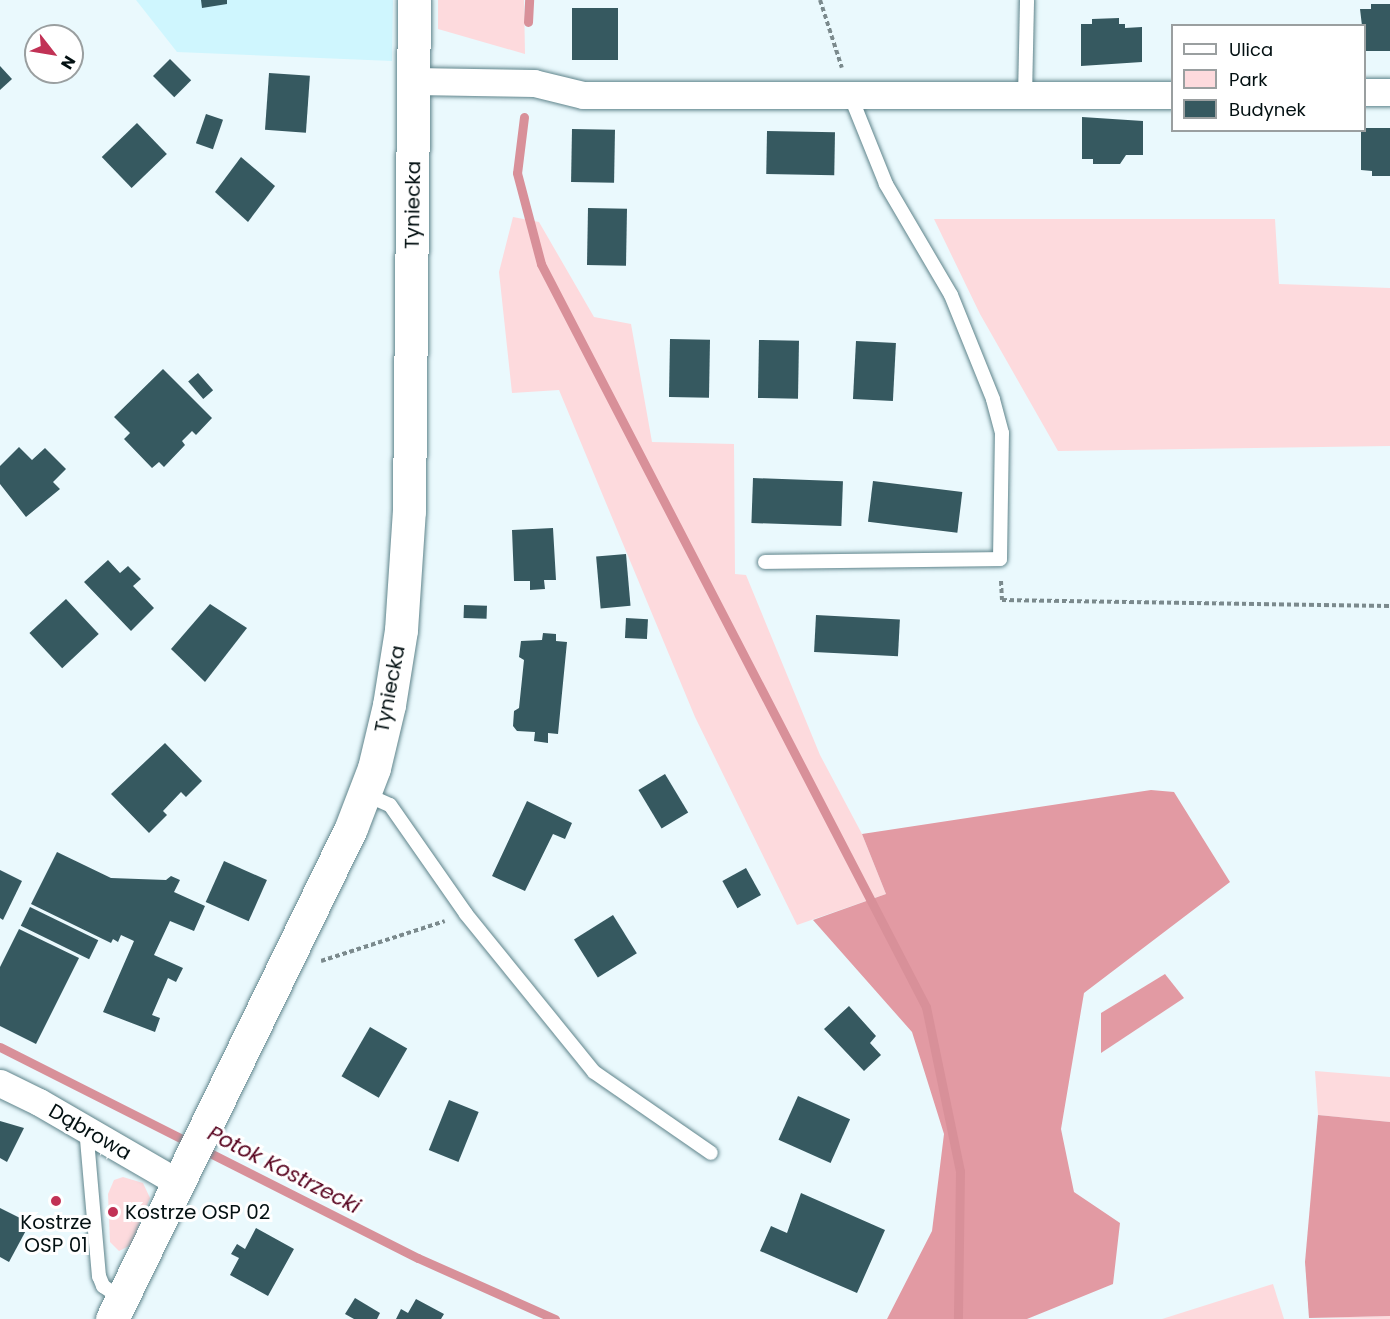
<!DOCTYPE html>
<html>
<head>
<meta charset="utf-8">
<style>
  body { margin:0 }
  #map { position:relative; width:1390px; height:1319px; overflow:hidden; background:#eaf9fd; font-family:Poppins,sans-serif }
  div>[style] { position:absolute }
  .built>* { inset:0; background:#cff6fe }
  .green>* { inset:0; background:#fddadd }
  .forest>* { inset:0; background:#e29aa3 }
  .stream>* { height:9px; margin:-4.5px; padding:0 4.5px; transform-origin:4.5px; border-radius:4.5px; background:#d89099 }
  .building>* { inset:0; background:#365960; transform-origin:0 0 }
  .path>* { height:4px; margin-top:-2px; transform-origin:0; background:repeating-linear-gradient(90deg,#7b8a8d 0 4.5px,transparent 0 7.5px) }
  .roads { filter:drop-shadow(0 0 2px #5f848b) drop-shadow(0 0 2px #5f848b) }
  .lane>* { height:14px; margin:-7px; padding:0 7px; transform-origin:7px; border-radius:7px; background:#fff }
  .street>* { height:27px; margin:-13.5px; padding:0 13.5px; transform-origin:13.5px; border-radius:13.5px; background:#fff }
  .secondary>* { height:33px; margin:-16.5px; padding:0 16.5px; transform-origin:16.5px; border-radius:16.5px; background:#fff }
  .dots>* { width:16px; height:16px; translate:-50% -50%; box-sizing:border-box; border:3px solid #fff; border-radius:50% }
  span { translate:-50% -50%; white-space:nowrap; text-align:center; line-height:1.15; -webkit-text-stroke:6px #fff; paint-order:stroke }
  .street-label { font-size:20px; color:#031012 }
  .poi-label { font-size:20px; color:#031012 }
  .left { translate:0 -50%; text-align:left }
  .water-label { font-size:21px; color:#56001c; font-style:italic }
  .legend { position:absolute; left:1171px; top:24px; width:195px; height:108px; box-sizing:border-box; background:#fff; border:2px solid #9a9fa0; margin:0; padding:8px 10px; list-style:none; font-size:18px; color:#031012 }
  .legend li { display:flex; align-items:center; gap:12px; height:30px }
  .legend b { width:30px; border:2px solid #9a9fa0 }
  .north { position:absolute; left:24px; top:24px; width:60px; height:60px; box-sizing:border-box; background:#fff; border:2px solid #9a9fa0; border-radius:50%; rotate:121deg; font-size:16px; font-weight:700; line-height:24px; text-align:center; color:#031012 }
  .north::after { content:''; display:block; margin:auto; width:21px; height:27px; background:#c13255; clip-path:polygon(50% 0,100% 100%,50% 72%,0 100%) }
</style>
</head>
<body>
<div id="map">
  <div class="built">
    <div style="clip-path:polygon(136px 0,393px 0,392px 61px,177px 52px)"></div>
  </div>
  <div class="green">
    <div style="clip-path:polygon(438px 0,524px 0,525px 54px,438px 29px)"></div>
    <div style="clip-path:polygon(513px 217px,539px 222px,594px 317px,631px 324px,652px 442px,734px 444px,735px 574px,746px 575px,820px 755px,862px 834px,886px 894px,797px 925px,695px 717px,559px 390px,512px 393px,499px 272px)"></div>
    <div style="clip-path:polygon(934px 219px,1275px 219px,1279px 284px,1390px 288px,1390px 446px,1058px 451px,980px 314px)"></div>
    <div style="clip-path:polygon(1315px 1071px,1390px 1077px,1390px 1122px,1318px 1115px)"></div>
    <div style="clip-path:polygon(123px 1177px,143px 1183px,150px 1198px,131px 1245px,119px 1251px,110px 1242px,108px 1194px,114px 1180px)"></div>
    <div style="clip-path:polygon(1273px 1284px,1284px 1319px,1162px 1319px)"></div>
    <div style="clip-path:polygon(1390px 1316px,1390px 1319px,1309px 1318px)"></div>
  </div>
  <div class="forest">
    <div style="clip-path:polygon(1151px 790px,1174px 792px,1230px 882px,1084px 993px,1061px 1129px,1074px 1192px,1120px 1223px,1113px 1284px,1027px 1319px,887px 1319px,932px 1231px,944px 1134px,912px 1032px,813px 920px,886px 894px,862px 834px)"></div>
    <div style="clip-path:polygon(1165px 974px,1184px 998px,1101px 1053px,1101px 1013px)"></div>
    <div style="clip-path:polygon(1318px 1115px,1390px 1122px,1390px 1316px,1309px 1318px,1305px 1262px)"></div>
  </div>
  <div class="stream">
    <div style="left:528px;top:22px;width:22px;rotate:-87deg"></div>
    <div style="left:524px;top:117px;width:56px;rotate:97.1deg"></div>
    <div style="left:517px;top:173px;width:94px;rotate:75.2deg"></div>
    <div style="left:541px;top:264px;width:837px;rotate:62.61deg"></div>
    <div style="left:926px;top:1007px;width:167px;rotate:78.3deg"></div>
    <div style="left:960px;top:1171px;width:148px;rotate:90.8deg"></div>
    <div style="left:0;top:1047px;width:468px;rotate:26.8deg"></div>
    <div style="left:418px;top:1258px;width:150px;rotate:24deg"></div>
  </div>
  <div class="building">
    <div style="clip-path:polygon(201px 0,227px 0,227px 4px,202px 8px)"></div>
    <div style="clip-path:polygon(1371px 4px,1390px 4px,1390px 51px,1365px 51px,1360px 9px,1371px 9px)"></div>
    <div style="left:572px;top:8px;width:46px;height:52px"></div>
    <div style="clip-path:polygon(1119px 18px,1119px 24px,1125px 24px,1125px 28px,1142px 27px,1142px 62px,1081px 66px,1081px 24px,1092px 24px,1092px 19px)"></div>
    <div style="left:170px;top:59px;width:30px;height:24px;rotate:45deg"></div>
    <div style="clip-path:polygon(0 66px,12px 79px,0 90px)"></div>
    <div style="left:269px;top:73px;width:41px;height:57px;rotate:4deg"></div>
    <div style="left:206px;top:114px;width:18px;height:31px;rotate:19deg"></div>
    <div style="clip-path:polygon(1082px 117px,1143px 121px,1143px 155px,1126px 155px,1120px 164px,1093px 164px,1093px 159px,1082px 159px)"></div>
    <div style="left:137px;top:123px;width:43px;height:49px;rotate:46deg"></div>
    <div style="clip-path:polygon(1365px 128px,1390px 128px,1390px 176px,1372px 176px,1372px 171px,1361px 170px,1361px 130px)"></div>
    <div style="left:572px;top:129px;width:43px;height:53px;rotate:1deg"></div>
    <div style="left:767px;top:131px;width:68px;height:43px;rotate:1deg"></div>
    <div style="clip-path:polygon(241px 157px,275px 186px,248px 222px,215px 192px)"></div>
    <div style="left:588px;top:208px;width:39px;height:57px;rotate:1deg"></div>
    <div style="left:670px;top:339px;width:40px;height:58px;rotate:1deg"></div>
    <div style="left:759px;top:340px;width:40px;height:58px;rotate:1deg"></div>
    <div style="left:856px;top:341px;width:40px;height:58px;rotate:3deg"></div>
    <div style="clip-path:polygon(163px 369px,212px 418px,196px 435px,192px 431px,182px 441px,185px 445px,164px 467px,159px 462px,152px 468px,124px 439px,130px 433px,114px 417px)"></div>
    <div style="left:198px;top:373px;width:23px;height:13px;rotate:49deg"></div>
    <div style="clip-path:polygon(19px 447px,32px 460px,45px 448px,66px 469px,53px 482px,60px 489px,26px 517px,0 484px,0 466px)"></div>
    <div style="left:753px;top:478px;width:90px;height:45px;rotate:2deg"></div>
    <div style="left:873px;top:481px;width:90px;height:41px;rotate:7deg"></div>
    <div style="clip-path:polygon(553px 528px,556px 580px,544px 580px,545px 589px,530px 590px,530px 581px,514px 581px,512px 530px)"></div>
    <div style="left:626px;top:554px;width:52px;height:30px;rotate:85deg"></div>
    <div style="clip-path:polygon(108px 560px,120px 573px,128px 566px,141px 579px,133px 586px,154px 608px,131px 631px,84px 582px)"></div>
    <div style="left:66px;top:599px;width:48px;height:50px;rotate:47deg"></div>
    <div style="clip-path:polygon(210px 604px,247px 628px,205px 682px,171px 649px)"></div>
    <div style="left:464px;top:605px;width:23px;height:13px;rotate:2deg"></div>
    <div style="left:816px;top:615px;width:84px;height:37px;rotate:3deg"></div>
    <div style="left:626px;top:618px;width:22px;height:20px;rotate:3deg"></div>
    <div style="clip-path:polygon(543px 633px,556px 634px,556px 641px,567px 642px,558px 734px,548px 733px,548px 743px,534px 741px,535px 732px,517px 731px,513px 726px,514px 711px,519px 708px,524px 660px,519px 657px,521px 641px,542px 640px)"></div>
    <div style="clip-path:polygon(165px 743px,202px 781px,186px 797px,181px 792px,163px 811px,167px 815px,149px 833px,111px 794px)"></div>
    <div style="left:665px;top:774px;width:45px;height:31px;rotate:59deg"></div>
    <div style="clip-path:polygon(527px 801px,572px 823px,565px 839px,553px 834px,525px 891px,492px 876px)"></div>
    <div style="clip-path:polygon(57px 852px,111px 878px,166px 880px,171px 876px,180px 880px,174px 892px,205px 906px,194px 931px,170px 921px,154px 955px,183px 968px,176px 982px,168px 978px,152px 1015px,160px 1018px,155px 1032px,103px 1012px,134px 941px,121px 935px,118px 942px,113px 939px,111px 943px,31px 904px)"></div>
    <div style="left:224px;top:861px;width:47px;height:45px;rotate:24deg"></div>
    <div style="left:746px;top:868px;width:31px;height:27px;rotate:61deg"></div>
    <div style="clip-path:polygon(0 870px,22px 881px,3px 920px,0 918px)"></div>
    <div style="left:30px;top:907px;width:76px;height:21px;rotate:26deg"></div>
    <div style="left:613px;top:915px;width:45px;height:46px;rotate:58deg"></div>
    <div style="clip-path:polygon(19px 929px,79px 958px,36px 1044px,0 1026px,0 967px)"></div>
    <div style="clip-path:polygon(849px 1006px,876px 1036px,870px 1043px,881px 1055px,864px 1071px,824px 1029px)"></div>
    <div style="left:370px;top:1027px;width:43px;height:57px;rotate:30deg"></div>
    <div style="left:798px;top:1096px;width:57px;height:48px;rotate:24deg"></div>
    <div style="left:449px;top:1100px;width:32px;height:54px;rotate:22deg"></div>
    <div style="clip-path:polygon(0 1121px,24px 1128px,7px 1162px,0 1158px)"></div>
    <div style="clip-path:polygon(801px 1193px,885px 1230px,857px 1293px,760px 1251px,771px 1226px,787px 1233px)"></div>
    <div style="clip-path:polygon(0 1208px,30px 1223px,9px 1262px,0 1257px)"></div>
    <div style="clip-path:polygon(256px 1228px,294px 1249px,268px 1296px,230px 1275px,239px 1258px,231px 1254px,237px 1244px,245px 1249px)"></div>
    <div style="clip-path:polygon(355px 1298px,380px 1313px,377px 1319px,354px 1319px,345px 1314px)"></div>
    <div style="clip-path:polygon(416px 1299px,444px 1314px,441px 1319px,396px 1319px,401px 1309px,408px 1313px)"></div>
  </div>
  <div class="path">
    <div style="left:820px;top:0;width:71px;rotate:72.1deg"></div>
    <div style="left:1001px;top:581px;width:19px;rotate:87deg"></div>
    <div style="left:1002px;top:600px;width:388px;rotate:0.9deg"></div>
    <div style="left:321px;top:961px;width:130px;rotate:-17.9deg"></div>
  </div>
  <div class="roads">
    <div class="lane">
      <div style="left:1025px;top:97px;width:97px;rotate:-88.8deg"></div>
      <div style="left:765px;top:562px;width:235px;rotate:-0.7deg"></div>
      <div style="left:1000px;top:559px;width:126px;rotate:-89.1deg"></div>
      <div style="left:1002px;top:433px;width:35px;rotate:-105deg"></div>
      <div style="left:993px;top:399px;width:112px;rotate:-112deg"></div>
      <div style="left:951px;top:295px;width:129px;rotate:-120.4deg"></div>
      <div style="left:886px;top:184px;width:96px;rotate:-112deg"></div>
      <div style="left:365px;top:794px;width:27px;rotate:24deg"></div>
      <div style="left:390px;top:805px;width:133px;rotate:55.1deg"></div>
      <div style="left:466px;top:914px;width:203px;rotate:51deg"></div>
      <div style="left:594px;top:1072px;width:142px;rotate:34.7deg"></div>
      <div style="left:86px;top:1128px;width:149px;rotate:85deg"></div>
      <div style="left:99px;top:1276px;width:11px;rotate:68deg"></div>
      <div style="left:103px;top:1286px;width:23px;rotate:34deg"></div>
    </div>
    <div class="street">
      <div style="left:414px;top:81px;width:120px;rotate:1deg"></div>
      <div style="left:534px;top:83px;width:50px;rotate:13.8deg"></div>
      <div style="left:583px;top:95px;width:589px"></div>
      <div style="left:1364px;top:92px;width:26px"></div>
      <div style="left:0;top:1083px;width:43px;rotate:26deg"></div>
      <div style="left:39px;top:1102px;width:162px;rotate:30.1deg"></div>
    </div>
    <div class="secondary">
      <div style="left:112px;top:1319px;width:546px;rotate:-64.04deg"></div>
      <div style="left:351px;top:828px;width:64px;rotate:-69deg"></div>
      <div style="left:374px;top:768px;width:65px;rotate:-76.6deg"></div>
      <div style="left:389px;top:705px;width:76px;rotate:-80.9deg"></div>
      <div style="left:401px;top:630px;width:119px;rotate:-86.2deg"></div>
      <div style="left:409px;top:511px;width:511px;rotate:-89.44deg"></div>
    </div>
  </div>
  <div class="dots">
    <div style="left:56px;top:1201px;background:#c13255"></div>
    <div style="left:113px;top:1212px;background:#c13255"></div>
  </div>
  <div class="street-label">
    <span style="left:413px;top:205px;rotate:-89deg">Tyniecka</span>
    <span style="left:390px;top:689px;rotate:-79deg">Tyniecka</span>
    <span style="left:90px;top:1132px;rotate:30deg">Dąbrowa</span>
  </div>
  <div class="poi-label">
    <span class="left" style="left:125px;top:1212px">Kostrze OSP 02</span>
    <span style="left:56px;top:1234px">Kostrze<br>OSP 01</span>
  </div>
  <div class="water-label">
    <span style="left:284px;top:1170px;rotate:27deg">Potok Kostrzecki</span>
  </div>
  <ul class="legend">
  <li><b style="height:8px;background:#fff"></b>Ulica</li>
  <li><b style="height:16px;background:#fddadd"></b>Park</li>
  <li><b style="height:16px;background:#365960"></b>Budynek</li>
  </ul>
  <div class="north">N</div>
</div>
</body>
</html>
